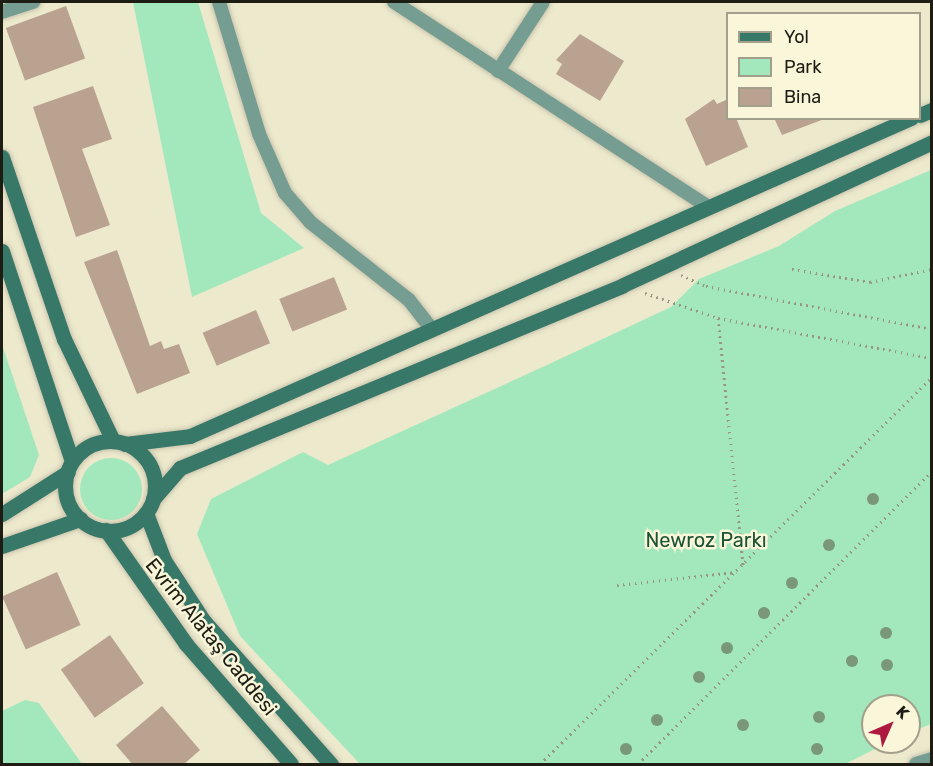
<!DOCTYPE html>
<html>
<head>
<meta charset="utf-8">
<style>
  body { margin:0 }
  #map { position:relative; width:933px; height:766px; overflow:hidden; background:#ede9cd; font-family:Rubik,sans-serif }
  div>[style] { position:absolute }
  .green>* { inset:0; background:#a3e8bc }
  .round { border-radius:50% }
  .building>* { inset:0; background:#baa291; transform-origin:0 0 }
  .path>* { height:3px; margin-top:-1.5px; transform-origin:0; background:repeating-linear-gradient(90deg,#989580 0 1.5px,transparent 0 6px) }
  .roads { filter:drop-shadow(0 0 2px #c8c4ac) drop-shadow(0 0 2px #c8c4ac) }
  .minor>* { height:14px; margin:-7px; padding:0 7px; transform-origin:7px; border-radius:7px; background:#759d92 }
  .secondary>* { height:15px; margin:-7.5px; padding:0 7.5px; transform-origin:7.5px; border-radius:7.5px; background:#387869 }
  .secondary>.ring { margin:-7.5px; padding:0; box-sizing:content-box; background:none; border:15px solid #387869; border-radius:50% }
  .trees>* { width:12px; height:12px; margin:-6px; border-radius:50%; background:#7a9779 }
  span { translate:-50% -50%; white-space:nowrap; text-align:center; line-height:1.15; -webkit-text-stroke:5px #faf6da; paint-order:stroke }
  .park-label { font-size:20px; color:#1b5435 }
  .street-label { font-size:20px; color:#1e1d13 }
  .frame { position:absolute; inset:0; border:3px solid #1e1d13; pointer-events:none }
  .legend { position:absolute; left:726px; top:12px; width:195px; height:108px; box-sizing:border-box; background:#faf6da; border:2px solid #a29f8a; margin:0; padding:8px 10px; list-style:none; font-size:18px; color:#1e1d13 }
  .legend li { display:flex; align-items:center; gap:12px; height:30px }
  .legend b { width:30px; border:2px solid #a29f8a }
  .north { position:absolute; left:861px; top:694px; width:60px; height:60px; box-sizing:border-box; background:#faf6da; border:2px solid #a29f8a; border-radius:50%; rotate:45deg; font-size:16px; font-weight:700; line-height:24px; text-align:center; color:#1e1d13 }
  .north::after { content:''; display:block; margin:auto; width:21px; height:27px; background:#ae1a3f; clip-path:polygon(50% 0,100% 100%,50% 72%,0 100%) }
</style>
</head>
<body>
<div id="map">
  <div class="green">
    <div style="clip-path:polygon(133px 2px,198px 2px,261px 213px,304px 248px,192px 297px)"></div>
    <div style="clip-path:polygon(931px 170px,931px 724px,909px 733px,909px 706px,873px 706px,873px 742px,889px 742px,845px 764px,360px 764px,240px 636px,197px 534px,211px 499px,303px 452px,328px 465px,547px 365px,671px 307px,699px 279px,779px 246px,835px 211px)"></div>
    <div style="clip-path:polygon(2px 344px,39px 455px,30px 477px,2px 494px)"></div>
    <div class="round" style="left:80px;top:458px;width:62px;height:62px"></div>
    <div style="clip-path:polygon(25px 700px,39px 703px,82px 764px,2px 764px,2px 711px)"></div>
  </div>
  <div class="building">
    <div style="left:66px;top:6px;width:56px;height:64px;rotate:70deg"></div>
    <div style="clip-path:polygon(580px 34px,624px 61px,600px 101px,556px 74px,562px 64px,556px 60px)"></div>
    <div style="clip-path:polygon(93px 86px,112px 139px,82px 149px,110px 225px,76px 237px,33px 107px)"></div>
    <div style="clip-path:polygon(714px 99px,717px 104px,728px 99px,728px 118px,736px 118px,748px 147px,706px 166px,685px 119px)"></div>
    <div style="clip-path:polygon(774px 118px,827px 118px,782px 135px)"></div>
    <div style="clip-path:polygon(117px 250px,150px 346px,161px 341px,164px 349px,179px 344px,190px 373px,137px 394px,84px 262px)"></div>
    <div style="left:334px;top:277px;width:35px;height:59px;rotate:68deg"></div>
    <div style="left:256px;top:310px;width:36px;height:58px;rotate:67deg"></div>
    <div style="left:57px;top:572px;width:58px;height:60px;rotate:66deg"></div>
    <div style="left:110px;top:635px;width:59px;height:60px;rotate:55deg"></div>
    <div style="clip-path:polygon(162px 706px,200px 750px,183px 765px,133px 765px,116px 745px)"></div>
  </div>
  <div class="path">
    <div style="left:792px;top:269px;width:79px;rotate:9.5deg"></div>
    <div style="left:870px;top:282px;width:63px;rotate:-11.8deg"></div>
    <div style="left:681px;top:275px;width:27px;rotate:24deg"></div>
    <div style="left:706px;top:286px;width:230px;rotate:10.8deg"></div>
    <div style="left:645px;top:293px;width:77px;rotate:18.9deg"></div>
    <div style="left:718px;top:318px;width:218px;rotate:10.6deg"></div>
    <div style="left:718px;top:318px;width:249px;rotate:84.2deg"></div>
    <div style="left:617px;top:585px;width:120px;rotate:-6.2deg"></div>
    <div style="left:540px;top:764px;width:551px;rotate:-44.63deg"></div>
    <div style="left:638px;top:764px;width:415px;rotate:-44.9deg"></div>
  </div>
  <div class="roads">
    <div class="minor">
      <div style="left:219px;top:2px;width:138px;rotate:73.1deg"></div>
      <div style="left:259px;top:134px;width:64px;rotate:66.2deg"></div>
      <div style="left:285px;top:193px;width:38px;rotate:49deg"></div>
      <div style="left:310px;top:222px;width:126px;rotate:38.2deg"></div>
      <div style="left:409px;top:300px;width:37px;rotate:52deg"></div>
      <div style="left:394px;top:2px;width:376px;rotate:33.1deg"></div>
      <div style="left:2px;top:12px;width:33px;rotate:-18deg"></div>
      <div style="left:498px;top:71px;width:82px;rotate:-56.9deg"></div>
      <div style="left:916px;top:764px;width:17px;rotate:-17deg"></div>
    </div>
    <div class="secondary">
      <div style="left:920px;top:115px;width:13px;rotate:-23deg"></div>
      <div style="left:2px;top:157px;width:192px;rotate:71.2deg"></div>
      <div style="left:64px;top:339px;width:113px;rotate:64.3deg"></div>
      <div style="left:2px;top:251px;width:222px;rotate:71.6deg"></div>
      <div class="ring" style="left:65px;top:441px;width:75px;height:75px"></div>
      <div style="left:125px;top:444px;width:65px;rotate:-7deg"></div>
      <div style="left:190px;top:436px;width:788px;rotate:-23.8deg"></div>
      <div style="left:153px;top:499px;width:41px;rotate:-48.9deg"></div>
      <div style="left:180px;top:468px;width:479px;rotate:-22.4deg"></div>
      <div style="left:623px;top:285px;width:340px;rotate:-24.8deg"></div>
      <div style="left:146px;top:513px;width:50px;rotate:69deg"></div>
      <div style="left:164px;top:560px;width:72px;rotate:57deg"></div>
      <div style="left:203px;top:620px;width:193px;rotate:48.4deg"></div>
      <div style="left:2px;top:514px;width:78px;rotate:-32.5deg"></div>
      <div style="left:106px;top:530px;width:139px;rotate:54.9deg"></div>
      <div style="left:186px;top:644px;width:159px;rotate:48.8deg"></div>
      <div style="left:2px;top:546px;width:83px;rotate:-19.1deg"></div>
    </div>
  </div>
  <div class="trees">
    <div style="left:873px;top:499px"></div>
    <div style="left:829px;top:545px"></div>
    <div style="left:792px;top:583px"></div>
    <div style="left:764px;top:613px"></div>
    <div style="left:886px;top:633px"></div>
    <div style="left:727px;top:648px"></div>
    <div style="left:852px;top:661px"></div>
    <div style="left:887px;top:665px"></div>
    <div style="left:699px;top:677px"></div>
    <div style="left:819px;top:717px"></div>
    <div style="left:657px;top:720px"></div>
    <div style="left:743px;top:725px"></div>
    <div style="left:626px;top:749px"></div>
    <div style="left:817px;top:749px"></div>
  </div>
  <div class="park-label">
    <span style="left:706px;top:540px">Newroz Parkı</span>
  </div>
  <div class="street-label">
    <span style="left:211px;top:637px;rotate:51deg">Evrim Alataş Caddesi</span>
  </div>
  <div class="frame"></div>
  <ul class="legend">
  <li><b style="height:8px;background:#387869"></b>Yol</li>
  <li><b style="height:16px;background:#a3e8bc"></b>Park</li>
  <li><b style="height:16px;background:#baa291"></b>Bina</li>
  </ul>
  <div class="north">K</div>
</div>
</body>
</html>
